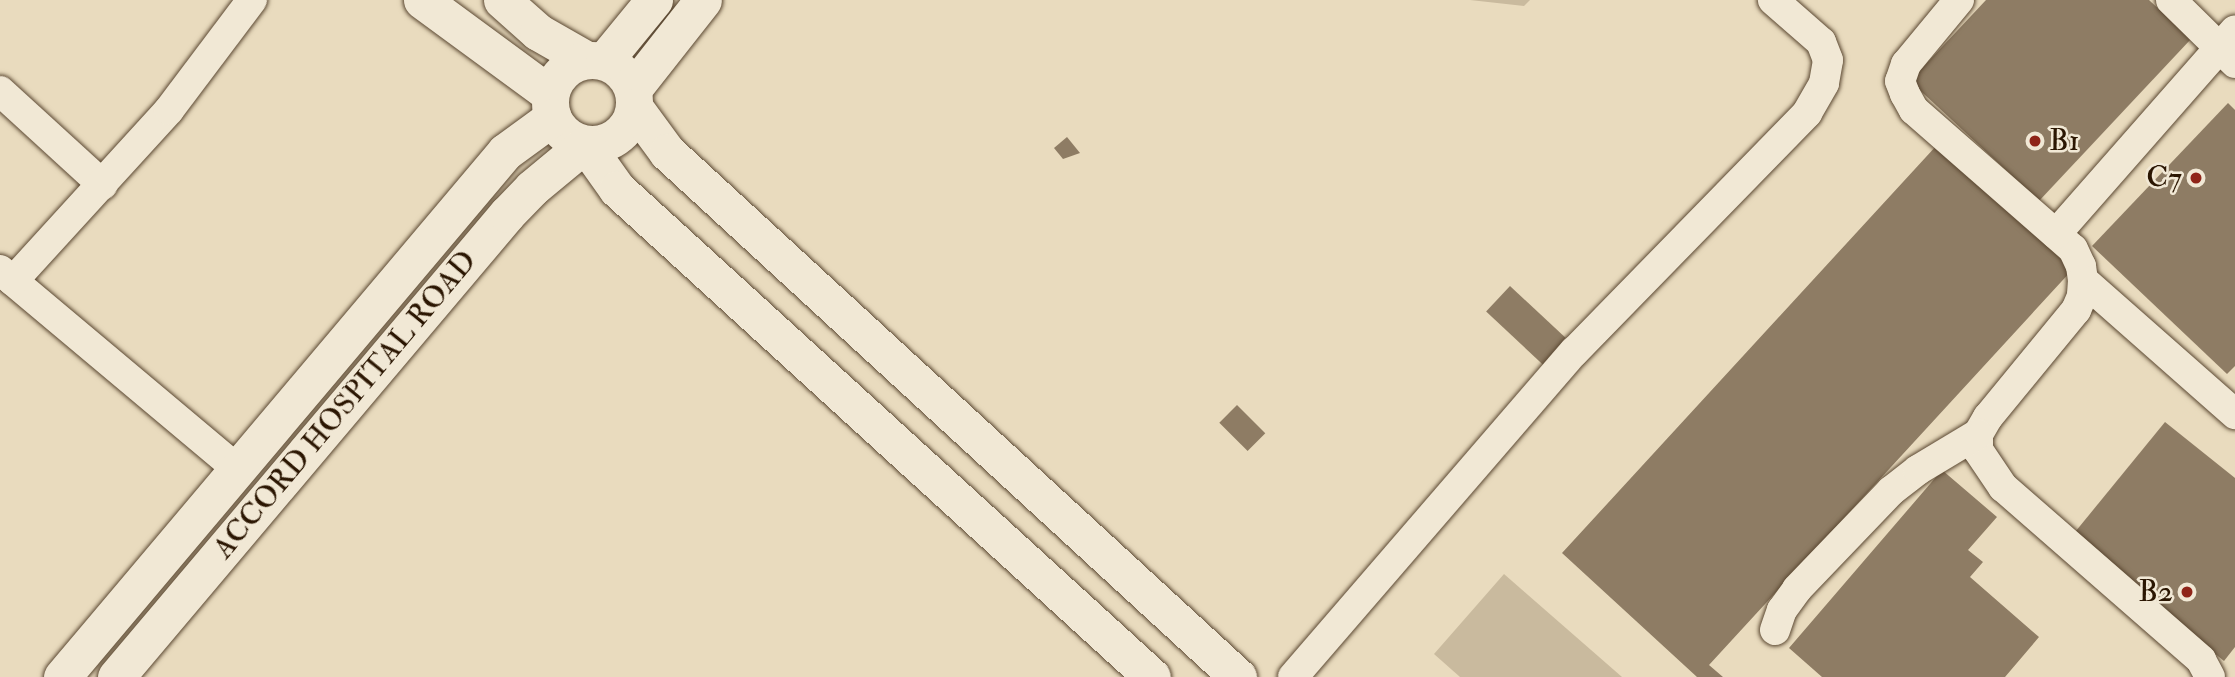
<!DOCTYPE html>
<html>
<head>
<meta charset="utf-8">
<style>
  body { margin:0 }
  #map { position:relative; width:2235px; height:677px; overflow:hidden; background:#e9dbbe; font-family:"IM FELL Double Pica",serif }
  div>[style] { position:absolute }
  .green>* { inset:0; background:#c9ba9e }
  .building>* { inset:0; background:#8e7c64; transform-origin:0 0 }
  .roads { filter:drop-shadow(0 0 2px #5a4731) drop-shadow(0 0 2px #5a4731) }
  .minor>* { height:30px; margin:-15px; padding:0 15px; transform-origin:15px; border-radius:15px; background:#f1e8d5 }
  .tertiary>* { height:37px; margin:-18.5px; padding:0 18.5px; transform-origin:18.5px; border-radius:18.5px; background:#f1e8d5 }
  .tertiary>.ring { margin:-18.5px; padding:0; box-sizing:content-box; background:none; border:37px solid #f1e8d5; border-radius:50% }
  .dots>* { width:19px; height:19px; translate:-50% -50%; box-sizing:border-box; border:4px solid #f1e8d5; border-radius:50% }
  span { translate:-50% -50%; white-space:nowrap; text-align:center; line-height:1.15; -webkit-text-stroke:5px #f1e8d5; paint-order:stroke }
  .poi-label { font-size:30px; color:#2b1602 }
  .left { translate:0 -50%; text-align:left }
  .right { translate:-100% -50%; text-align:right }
  .street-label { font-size:30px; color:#2b1602 }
</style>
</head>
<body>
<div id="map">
  <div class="green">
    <div style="clip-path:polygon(1470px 0,1530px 0,1524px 6px)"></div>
    <div style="clip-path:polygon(1504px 574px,1622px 677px,1460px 677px,1434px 654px)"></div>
  </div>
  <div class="building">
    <div style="clip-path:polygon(1986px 0,2149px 0,2191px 39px,2039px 201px,1910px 81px)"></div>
    <div style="clip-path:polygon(2228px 103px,2235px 110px,2235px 366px,2227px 374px,2092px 246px)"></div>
    <div style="clip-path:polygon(1067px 137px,1080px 153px,1063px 159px,1054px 148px)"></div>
    <div style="clip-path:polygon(1937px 145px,2073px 269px,1709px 665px,1723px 677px,1697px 677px,1562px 553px)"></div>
    <div style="left:1510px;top:286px;width:80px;height:35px;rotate:43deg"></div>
    <div style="left:1237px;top:405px;width:40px;height:25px;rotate:45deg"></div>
    <div style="clip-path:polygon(2165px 422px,2235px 478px,2235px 647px,2224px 661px,2071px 537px)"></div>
    <div style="clip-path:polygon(1942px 470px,1997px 517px,1968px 550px,1983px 562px,1970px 577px,2039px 637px,2005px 677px,1822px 677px,1789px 648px)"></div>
  </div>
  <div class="roads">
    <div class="minor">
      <div style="left:1959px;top:0;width:83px;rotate:129.6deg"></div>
      <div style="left:1906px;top:64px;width:18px;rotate:109deg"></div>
      <div style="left:1900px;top:81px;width:14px;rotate:69deg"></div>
      <div style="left:1905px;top:94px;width:18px;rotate:61deg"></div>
      <div style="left:1914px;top:110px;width:211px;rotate:41.2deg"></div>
      <div style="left:2073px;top:249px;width:19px;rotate:65deg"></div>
      <div style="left:2081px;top:266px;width:14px;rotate:82deg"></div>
      <div style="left:2083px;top:280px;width:16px;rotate:94deg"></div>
      <div style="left:2082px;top:296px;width:15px;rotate:113deg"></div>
      <div style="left:2076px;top:310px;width:139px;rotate:129.4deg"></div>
      <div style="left:1988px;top:417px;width:20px;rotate:120deg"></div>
      <div style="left:1978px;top:434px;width:16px;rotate:90deg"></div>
      <div style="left:1978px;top:450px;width:45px;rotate:56deg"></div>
      <div style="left:2003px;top:487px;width:263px;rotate:41.1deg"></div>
      <div style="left:2201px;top:660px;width:19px;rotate:62deg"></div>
      <div style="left:2171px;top:0;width:90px;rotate:44.5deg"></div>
      <div style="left:0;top:91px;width:139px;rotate:42.4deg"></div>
      <div style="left:2056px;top:234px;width:271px;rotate:-48.7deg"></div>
      <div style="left:0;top:270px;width:309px;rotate:40deg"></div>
      <div style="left:2083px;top:280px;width:203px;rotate:41.4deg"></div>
      <div style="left:13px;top:281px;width:231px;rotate:-47.6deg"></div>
      <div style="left:169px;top:110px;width:138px;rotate:-53deg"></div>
      <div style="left:1775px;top:630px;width:21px;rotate:-71deg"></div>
      <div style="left:1782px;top:610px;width:26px;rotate:-54deg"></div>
      <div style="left:1797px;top:589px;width:136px;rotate:-46.2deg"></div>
      <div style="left:1891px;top:491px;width:34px;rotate:-38deg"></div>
      <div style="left:1918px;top:470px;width:70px;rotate:-31deg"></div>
      <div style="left:1293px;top:677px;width:430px;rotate:-49.2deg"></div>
      <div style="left:1574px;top:352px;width:334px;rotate:-45.7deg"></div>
      <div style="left:1807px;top:113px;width:34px;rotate:-60deg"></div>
      <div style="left:1824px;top:83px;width:23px;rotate:-80deg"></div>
      <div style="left:1828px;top:60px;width:19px;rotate:-111deg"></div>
      <div style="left:1821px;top:42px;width:64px;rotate:-138.8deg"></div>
    </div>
    <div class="tertiary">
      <div style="left:422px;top:0;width:159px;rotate:36.3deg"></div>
      <div style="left:502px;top:0;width:48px;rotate:41.6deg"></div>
      <div style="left:538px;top:32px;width:56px;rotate:29.7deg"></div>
      <div class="ring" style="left:550px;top:60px;width:47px;height:47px"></div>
      <div style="left:604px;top:61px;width:79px;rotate:-50.7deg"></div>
      <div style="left:633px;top:89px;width:113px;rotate:-51.8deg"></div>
      <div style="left:634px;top:107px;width:56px;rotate:53.7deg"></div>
      <div style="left:667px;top:152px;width:776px;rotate:42.6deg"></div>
      <div style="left:62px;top:677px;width:687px;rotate:-49.84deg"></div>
      <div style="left:505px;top:152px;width:59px;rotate:-36.1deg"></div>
      <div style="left:116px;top:677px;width:606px;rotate:-49.82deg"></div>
      <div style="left:507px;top:214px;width:36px;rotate:-46deg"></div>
      <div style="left:532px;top:188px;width:69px;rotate:-39.7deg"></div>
      <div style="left:585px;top:144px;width:55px;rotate:54.6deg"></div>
      <div style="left:617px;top:189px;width:724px;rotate:42.37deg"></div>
    </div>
  </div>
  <div class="dots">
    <div style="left:2035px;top:141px;background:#8f2418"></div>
    <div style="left:2196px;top:178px;background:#8f2418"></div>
    <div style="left:2187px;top:592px;background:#8f2418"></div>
  </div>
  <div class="poi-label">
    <span class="left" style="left:2049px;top:141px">B1</span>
    <span class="right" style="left:2182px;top:178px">C7</span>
    <span class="right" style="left:2173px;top:592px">B2</span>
  </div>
  <div class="street-label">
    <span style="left:345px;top:405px;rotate:-50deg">ACCORD HOSPITAL ROAD</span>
  </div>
</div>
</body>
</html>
